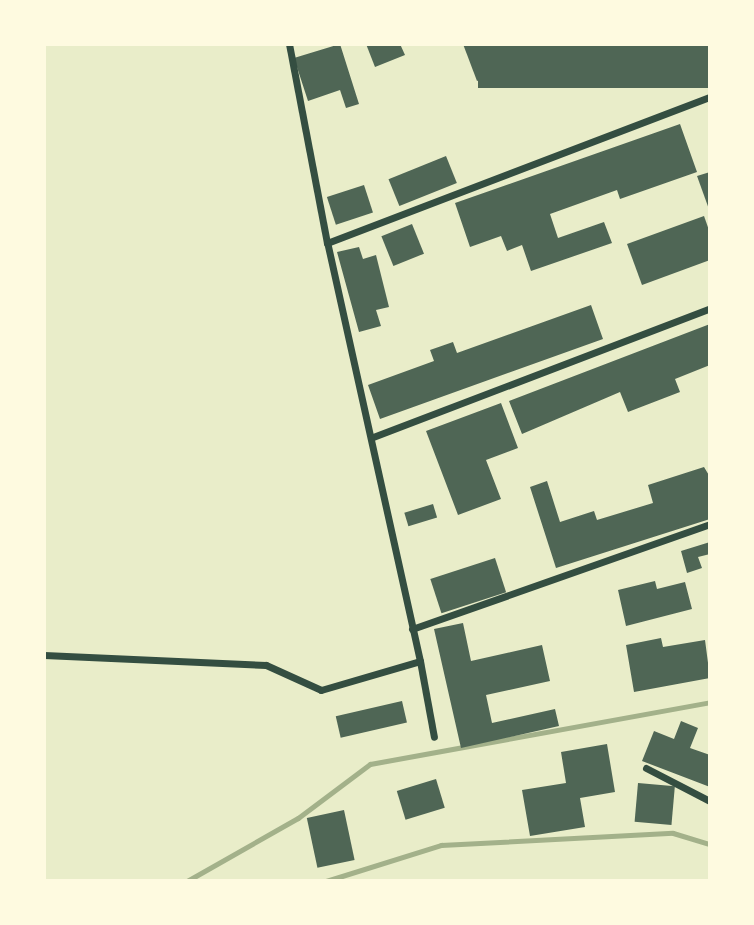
<!DOCTYPE html>
<html>
<head>
<meta charset="utf-8">
<style>
  body { margin:0 }
  #map { position:relative; width:754px; height:925px; overflow:hidden; background:#e9edc9; font-family:"Asap Condensed",sans-serif }
  div>[style] { position:absolute }
  .stream>* { height:5px; margin:-2.5px; padding:0 2.5px; transform-origin:2.5px; border-radius:2.5px; background:#a3b18a }
  .building>* { inset:0; background:#4f6655; transform-origin:0 0 }
  .minor>* { height:7px; margin:-3.5px; padding:0 3.5px; transform-origin:3.5px; border-radius:3.5px; background:#344e41 }
  span { translate:-50% -50%; white-space:nowrap; text-align:center; line-height:1.15; -webkit-text-stroke:7px #fefae0; paint-order:stroke }
  .frame { position:absolute; inset:0; border:46px solid #fefae0; pointer-events:none }
</style>
</head>
<body>
<div id="map">
  <div class="stream">
    <div style="left:187px;top:881px;width:128px;rotate:-29.6deg"></div>
    <div style="left:298px;top:818px;width:90px;rotate:-36.9deg"></div>
    <div style="left:370px;top:764px;width:346px;rotate:-10.3deg"></div>
    <div style="left:326px;top:881px;width:121px;rotate:-17.4deg"></div>
    <div style="left:441px;top:845px;width:232px;rotate:-3deg"></div>
    <div style="left:673px;top:833px;width:39px;rotate:17deg"></div>
  </div>
  <div class="building">
    <div style="clip-path:polygon(340px 44px,359px 104px,346px 108px,340px 90px,308px 101px,294px 58px)"></div>
    <div style="clip-path:polygon(366px 44px,400px 44px,405px 55px,375px 67px)"></div>
    <div style="clip-path:polygon(463px 44px,488px 44px,499px 73px,477px 81px)"></div>
    <div style="left:710px;top:44px;width:44px;height:232px;rotate:90deg"></div>
    <div style="clip-path:polygon(680px 124px,697px 172px,620px 199px,617px 190px,550px 214px,558px 238px,604px 222px,612px 243px,531px 271px,522px 245px,507px 251px,501px 236px,470px 247px,455px 203px)"></div>
    <div style="left:446px;top:156px;width:29px;height:62px;rotate:68deg"></div>
    <div style="clip-path:polygon(710px 172px,710px 212px,697px 176px)"></div>
    <div style="left:364px;top:185px;width:29px;height:39px;rotate:72deg"></div>
    <div style="clip-path:polygon(704px 216px,710px 233px,710px 260px,642px 285px,627px 244px)"></div>
    <div style="left:412px;top:224px;width:32px;height:33px;rotate:68deg"></div>
    <div style="clip-path:polygon(359px 247px,363px 259px,376px 255px,389px 307px,376px 310px,381px 326px,359px 332px,337px 252px)"></div>
    <div style="clip-path:polygon(591px 305px,603px 339px,380px 419px,368px 385px,434px 361px,430px 350px,453px 342px,457px 353px)"></div>
    <div style="clip-path:polygon(710px 324px,710px 365px,675px 379px,680px 392px,628px 412px,620px 392px,522px 434px,509px 401px)"></div>
    <div style="clip-path:polygon(501px 403px,518px 448px,486px 460px,501px 499px,458px 515px,426px 431px)"></div>
    <div style="clip-path:polygon(704px 467px,710px 477px,710px 519px,556px 568px,530px 487px,547px 481px,560px 522px,594px 511px,597px 520px,653px 503px,648px 485px)"></div>
    <div style="left:433px;top:504px;width:14px;height:30px;rotate:73deg"></div>
    <div style="clip-path:polygon(710px 542px,710px 554px,698px 557px,702px 568px,687px 573px,681px 551px)"></div>
    <div style="left:495px;top:558px;width:36px;height:68px;rotate:72deg"></div>
    <div style="clip-path:polygon(655px 581px,657px 589px,685px 582px,692px 609px,626px 626px,618px 590px)"></div>
    <div style="clip-path:polygon(463px 623px,471px 661px,542px 645px,550px 681px,486px 695px,492px 723px,555px 709px,559px 726px,461px 748px,434px 629px)"></div>
    <div style="clip-path:polygon(661px 638px,663px 647px,705px 640px,710px 678px,634px 692px,626px 645px)"></div>
    <div style="left:402px;top:701px;width:22px;height:68px;rotate:77deg"></div>
    <div style="clip-path:polygon(681px 721px,698px 728px,690px 748px,710px 755px,710px 787px,642px 761px,654px 731px,674px 739px)"></div>
    <div style="clip-path:polygon(607px 744px,615px 792px,580px 798px,585px 827px,530px 836px,522px 790px,566px 783px,561px 752px)"></div>
    <div style="left:436px;top:779px;width:30px;height:41px;rotate:73deg"></div>
    <div style="left:638px;top:783px;width:37px;height:39px;rotate:5deg"></div>
    <div style="left:344px;top:810px;width:51px;height:38px;rotate:78deg"></div>
  </div>
  <div class="minor">
    <div style="left:327px;top:243px;width:410px;rotate:-20.9deg"></div>
    <div style="left:373px;top:437px;width:361px;rotate:-20.9deg"></div>
    <div style="left:412px;top:629px;width:316px;rotate:-19.4deg"></div>
    <div style="left:44px;top:655px;width:222px;rotate:2.6deg"></div>
    <div style="left:266px;top:665px;width:60px;rotate:24.4deg"></div>
    <div style="left:321px;top:690px;width:103px;rotate:-16.3deg"></div>
    <div style="left:420px;top:661px;width:428px;rotate:-102.5deg"></div>
    <div style="left:327px;top:243px;width:203px;rotate:-100.8deg"></div>
    <div style="left:420px;top:661px;width:77px;rotate:79.6deg"></div>
    <div style="left:646px;top:768px;width:72px;rotate:27.3deg"></div>
  </div>
  <div class="frame"></div>
</div>
</body>
</html>
